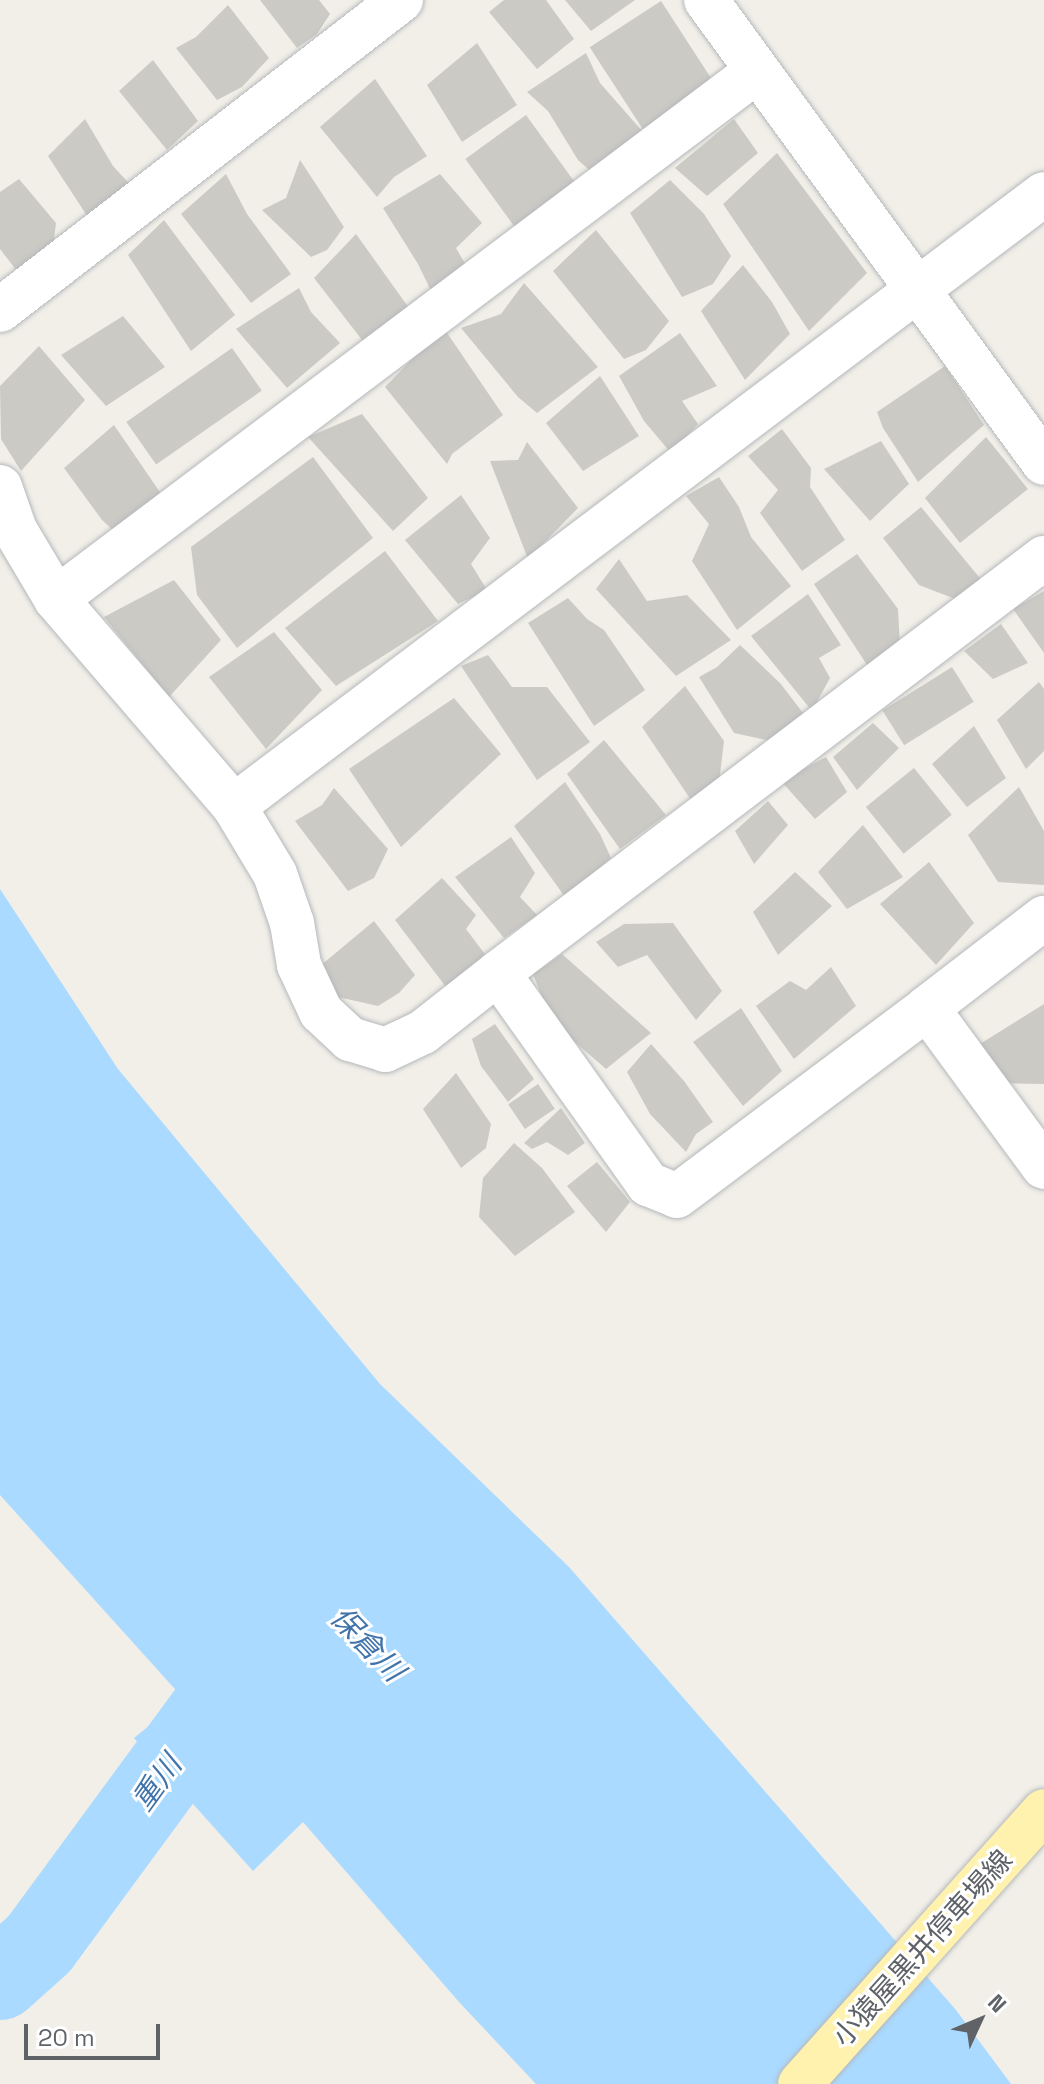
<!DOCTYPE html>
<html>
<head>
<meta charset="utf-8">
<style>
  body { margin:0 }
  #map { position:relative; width:1044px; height:2084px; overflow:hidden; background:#f1efe8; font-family:"Space Grotesk","Noto Sans JP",sans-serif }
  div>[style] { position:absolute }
  .water>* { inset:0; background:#aadaff }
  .river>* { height:82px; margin:-41px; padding:0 41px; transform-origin:41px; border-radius:41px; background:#aadaff }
  .building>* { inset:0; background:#cccac5; transform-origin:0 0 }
  .roads { filter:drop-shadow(0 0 2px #b5b8bc) drop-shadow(0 0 2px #b5b8bc) }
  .minor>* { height:44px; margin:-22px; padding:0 22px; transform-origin:22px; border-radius:22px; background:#fff }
  .major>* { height:44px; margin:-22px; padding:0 22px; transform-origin:22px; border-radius:22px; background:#fff2af }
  span { translate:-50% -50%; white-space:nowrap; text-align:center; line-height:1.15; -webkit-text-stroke:6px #fff; paint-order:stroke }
  .street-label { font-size:28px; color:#5f6368 }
  .water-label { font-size:30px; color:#4174aa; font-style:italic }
  .north { position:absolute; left:940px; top:1980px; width:80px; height:80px; -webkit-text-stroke:6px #fff; paint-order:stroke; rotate:46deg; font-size:22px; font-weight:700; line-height:32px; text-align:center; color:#5f6368 }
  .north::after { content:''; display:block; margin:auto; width:28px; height:36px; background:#5f6368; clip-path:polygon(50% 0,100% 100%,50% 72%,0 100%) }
  .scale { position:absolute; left:24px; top:2024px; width:136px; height:36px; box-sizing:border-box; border:4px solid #5f6368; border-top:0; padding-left:10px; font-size:24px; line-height:28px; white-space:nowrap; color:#5f6368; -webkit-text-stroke:6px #fff; paint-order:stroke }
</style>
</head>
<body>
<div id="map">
  <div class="water">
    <div style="clip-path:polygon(0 889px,118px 1069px,380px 1384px,569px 1567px,956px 2010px,1011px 2084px,536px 2084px,459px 2002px,303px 1822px,253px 1871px,134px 1738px,183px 1698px,0 1495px)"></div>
  </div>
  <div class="river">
    <div style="left:0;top:1979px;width:52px;rotate:-41.9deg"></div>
    <div style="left:39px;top:1944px;width:326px;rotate:-53.7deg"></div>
  </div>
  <div class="building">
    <div style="clip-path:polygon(260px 0,319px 0,330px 14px,317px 34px,297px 48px)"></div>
    <div style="clip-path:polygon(504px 0,546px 0,574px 39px,537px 69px,489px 12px)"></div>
    <div style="clip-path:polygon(565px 0,635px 0,591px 31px)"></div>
    <div style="left:661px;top:1px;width:103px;height:85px;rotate:57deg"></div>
    <div style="clip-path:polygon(228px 5px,269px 58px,242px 87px,217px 100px,176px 48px,196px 37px)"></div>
    <div style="clip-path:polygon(477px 43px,517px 105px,462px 142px,427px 85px)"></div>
    <div style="clip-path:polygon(586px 53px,600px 83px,643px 132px,596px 176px,578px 160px,548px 111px,527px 92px)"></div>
    <div style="clip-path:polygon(153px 60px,198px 121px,167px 150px,119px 91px)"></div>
    <div style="clip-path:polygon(375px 79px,427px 156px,394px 177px,377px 197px,320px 127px)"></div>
    <div style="left:526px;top:115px;width:83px;height:75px;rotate:54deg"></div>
    <div style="clip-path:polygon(85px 119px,113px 166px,138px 193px,93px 225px,48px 156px)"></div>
    <div style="clip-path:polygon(734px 119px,758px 153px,707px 196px,675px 168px)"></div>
    <div style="clip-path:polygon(777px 153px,867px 273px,809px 331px,723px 204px)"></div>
    <div style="clip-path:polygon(300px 160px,344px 227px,327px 250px,311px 257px,262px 210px,286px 198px)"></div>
    <div style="clip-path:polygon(226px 174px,247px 214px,291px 274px,251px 303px,181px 214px)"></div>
    <div style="clip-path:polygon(440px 174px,482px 223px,456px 248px,468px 269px,434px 297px,418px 264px,383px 208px)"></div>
    <div style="clip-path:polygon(19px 179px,56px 223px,52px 255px,20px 275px,0 249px,0 192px)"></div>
    <div style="clip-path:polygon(670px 180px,704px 214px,731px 256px,713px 284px,682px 297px,630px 213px)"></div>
    <div style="clip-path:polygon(164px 220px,235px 315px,191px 351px,128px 255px)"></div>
    <div style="clip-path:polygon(596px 230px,669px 321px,646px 350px,624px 359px,553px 271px)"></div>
    <div style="clip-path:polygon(356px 234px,409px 308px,366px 345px,314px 278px)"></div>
    <div style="clip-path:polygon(743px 265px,772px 302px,790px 334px,745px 380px,701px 311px)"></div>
    <div style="clip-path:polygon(524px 283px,598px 367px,537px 413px,518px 397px,461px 328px,501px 314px)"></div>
    <div style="clip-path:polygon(299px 288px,311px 312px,340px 343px,287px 388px,236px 329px)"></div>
    <div style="clip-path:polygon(123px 316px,165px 367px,106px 406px,61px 355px)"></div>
    <div style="clip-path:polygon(443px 327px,503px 415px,452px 454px,447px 464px,385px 387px)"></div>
    <div style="clip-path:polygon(680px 333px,717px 386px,682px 401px,698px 424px,671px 453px,644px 421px,619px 376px)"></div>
    <div style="clip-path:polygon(39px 346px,85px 400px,21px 471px,1px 439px,0 386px)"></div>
    <div style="left:232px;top:348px;width:52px;height:129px;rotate:55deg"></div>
    <div style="clip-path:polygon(945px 366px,984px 425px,918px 482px,883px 428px,877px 412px)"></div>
    <div style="clip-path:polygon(600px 376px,639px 436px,583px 471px,546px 423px)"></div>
    <div style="clip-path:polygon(362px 414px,428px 498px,393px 531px,308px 437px)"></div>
    <div style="clip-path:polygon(114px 425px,166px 501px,124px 540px,102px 520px,64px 468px)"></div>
    <div style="clip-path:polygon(782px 429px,811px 468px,810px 487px,845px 540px,802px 571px,760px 513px,778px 490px,748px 456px)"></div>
    <div style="clip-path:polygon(986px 437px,1028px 489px,960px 543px,925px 498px)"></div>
    <div style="clip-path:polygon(881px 441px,909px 484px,870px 521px,824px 469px)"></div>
    <div style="clip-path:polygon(527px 442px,578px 508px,528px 559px,490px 461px,518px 460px)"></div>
    <div style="clip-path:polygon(313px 457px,373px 538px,237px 648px,197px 595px,191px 547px)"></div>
    <div style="clip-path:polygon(719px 477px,739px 507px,751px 537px,791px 586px,737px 630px,692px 561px,709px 524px,686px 496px)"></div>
    <div style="clip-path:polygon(461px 495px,490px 538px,471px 564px,487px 590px,458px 604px,405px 540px)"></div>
    <div style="clip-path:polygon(921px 507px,984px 583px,963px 602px,919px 585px,883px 538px)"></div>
    <div style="clip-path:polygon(385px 551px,438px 621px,336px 686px,285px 628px)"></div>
    <div style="clip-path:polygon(857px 554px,898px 609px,900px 647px,869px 668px,814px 584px)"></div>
    <div style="clip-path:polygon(619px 559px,647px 601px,687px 595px,731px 640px,676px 676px,596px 589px)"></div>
    <div style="clip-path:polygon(174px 580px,221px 640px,169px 697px,104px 617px)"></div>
    <div style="clip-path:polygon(1044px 591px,1044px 653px,1013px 609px)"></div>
    <div style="clip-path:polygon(808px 594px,841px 645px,819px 658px,830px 678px,812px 711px,751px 636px)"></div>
    <div style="clip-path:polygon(568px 598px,587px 619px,604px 630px,645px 690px,594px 726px,528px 623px)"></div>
    <div style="clip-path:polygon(1001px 624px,1028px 663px,993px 679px,964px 651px)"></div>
    <div style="clip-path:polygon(274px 632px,322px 690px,266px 749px,209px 677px)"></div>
    <div style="clip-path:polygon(740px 645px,780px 683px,810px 722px,781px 743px,734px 733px,699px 677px,717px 667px)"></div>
    <div style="clip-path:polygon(488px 655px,512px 687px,547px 687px,590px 742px,537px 780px,461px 666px)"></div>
    <div style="left:952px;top:667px;width:41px;height:82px;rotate:58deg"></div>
    <div style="clip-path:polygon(1039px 682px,1044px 689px,1044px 751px,1026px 769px,997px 720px)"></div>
    <div style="clip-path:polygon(685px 686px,724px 741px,719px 783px,693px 803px,642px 727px)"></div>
    <div style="clip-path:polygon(454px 698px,501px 754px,401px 847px,349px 769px)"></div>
    <div style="clip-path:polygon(873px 723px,899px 748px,857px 790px,833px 757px)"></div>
    <div style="clip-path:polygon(974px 726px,1006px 778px,967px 807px,932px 764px)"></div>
    <div style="clip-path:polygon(604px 740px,666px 815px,620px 849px,567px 774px)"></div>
    <div style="clip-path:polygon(826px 757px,847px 792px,815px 819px,781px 781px)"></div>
    <div style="left:914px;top:768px;width:60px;height:62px;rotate:51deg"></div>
    <div style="clip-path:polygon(565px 782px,600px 834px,611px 858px,565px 897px,514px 826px)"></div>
    <div style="clip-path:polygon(1019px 787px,1044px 831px,1044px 885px,998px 882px,968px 835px)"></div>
    <div style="clip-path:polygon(334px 788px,388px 849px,374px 878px,348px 891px,295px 821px,322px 805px)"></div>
    <div style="clip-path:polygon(768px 801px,788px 825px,754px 864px,735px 831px)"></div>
    <div style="clip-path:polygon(863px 825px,903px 877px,847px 909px,818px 872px)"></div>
    <div style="clip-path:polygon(511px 837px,535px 873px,520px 897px,537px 915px,504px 938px,455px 877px)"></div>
    <div style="clip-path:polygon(929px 862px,974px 923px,936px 965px,880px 904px)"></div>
    <div style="clip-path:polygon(795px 872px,832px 906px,778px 955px,753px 912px)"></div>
    <div style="clip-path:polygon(442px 878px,476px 915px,466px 929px,490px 961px,449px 991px,395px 920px)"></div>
    <div style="clip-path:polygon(374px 921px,415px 975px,399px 993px,378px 1006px,338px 997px,314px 971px)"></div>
    <div style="clip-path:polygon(673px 923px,722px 991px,696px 1020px,647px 955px,618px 967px,596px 942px,624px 924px)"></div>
    <div style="clip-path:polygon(562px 954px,651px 1033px,606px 1069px,552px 1022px,533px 974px)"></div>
    <div style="clip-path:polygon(831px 967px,856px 1006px,794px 1059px,756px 1006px,790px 981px,806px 990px)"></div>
    <div style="clip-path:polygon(1044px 1004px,1044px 1084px,998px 1083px,975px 1047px)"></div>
    <div style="clip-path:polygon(741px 1008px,782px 1071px,743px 1106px,693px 1042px)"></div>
    <div style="clip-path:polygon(495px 1024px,534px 1079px,508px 1102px,481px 1066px,472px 1039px)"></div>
    <div style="clip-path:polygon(651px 1044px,684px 1081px,713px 1122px,696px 1134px,686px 1152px,650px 1114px,627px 1072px)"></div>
    <div style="clip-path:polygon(456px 1073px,491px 1124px,486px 1148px,461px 1168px,423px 1109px)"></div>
    <div style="left:538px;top:1084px;width:30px;height:36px;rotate:56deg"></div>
    <div style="clip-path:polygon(561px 1108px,585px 1143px,568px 1155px,547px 1142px,532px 1149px,524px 1143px)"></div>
    <div style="clip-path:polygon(514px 1143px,542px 1168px,575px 1212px,515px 1256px,479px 1217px,483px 1178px)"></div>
    <div style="clip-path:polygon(597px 1162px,630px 1202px,606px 1232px,567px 1186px)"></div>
  </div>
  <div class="roads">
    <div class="minor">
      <div style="left:706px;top:0;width:573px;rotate:53.87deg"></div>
      <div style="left:0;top:310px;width:507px;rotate:-37.71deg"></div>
      <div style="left:0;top:487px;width:46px;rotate:70.8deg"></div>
      <div style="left:15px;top:530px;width:80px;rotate:59.3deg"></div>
      <div style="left:56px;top:599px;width:273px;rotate:49.3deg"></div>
      <div style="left:234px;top:806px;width:79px;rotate:58.9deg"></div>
      <div style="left:275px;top:874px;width:52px;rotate:70.9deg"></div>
      <div style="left:292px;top:923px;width:43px;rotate:80.5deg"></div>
      <div style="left:299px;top:965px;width:52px;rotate:64.9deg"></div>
      <div style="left:321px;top:1012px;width:40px;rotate:43deg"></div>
      <div style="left:350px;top:1039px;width:37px;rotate:17deg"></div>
      <div style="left:385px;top:1050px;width:42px;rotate:-25.3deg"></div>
      <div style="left:423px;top:1032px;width:95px;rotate:-38.2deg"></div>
      <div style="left:498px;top:973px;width:259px;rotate:54.6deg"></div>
      <div style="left:648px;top:1184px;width:31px;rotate:22deg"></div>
      <div style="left:677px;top:1196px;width:313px;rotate:-36.9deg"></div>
      <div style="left:927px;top:1008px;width:197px;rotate:53.7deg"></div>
      <div style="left:56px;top:599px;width:878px;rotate:-36.99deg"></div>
      <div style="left:234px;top:806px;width:1015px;rotate:-37.07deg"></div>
      <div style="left:498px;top:973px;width:686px;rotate:-37.24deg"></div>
      <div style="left:927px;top:1008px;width:148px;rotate:-37.6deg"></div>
    </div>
    <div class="major">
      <div style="left:800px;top:2084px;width:366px;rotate:-48.2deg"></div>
    </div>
  </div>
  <div class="street-label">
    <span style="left:922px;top:1948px;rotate:-48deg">小猿屋黒井停車場線</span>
  </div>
  <div class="water-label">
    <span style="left:367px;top:1644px;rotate:46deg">保倉川</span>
    <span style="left:157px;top:1783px;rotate:-54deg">重川</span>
  </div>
  <div class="north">N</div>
  <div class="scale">20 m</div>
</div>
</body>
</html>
